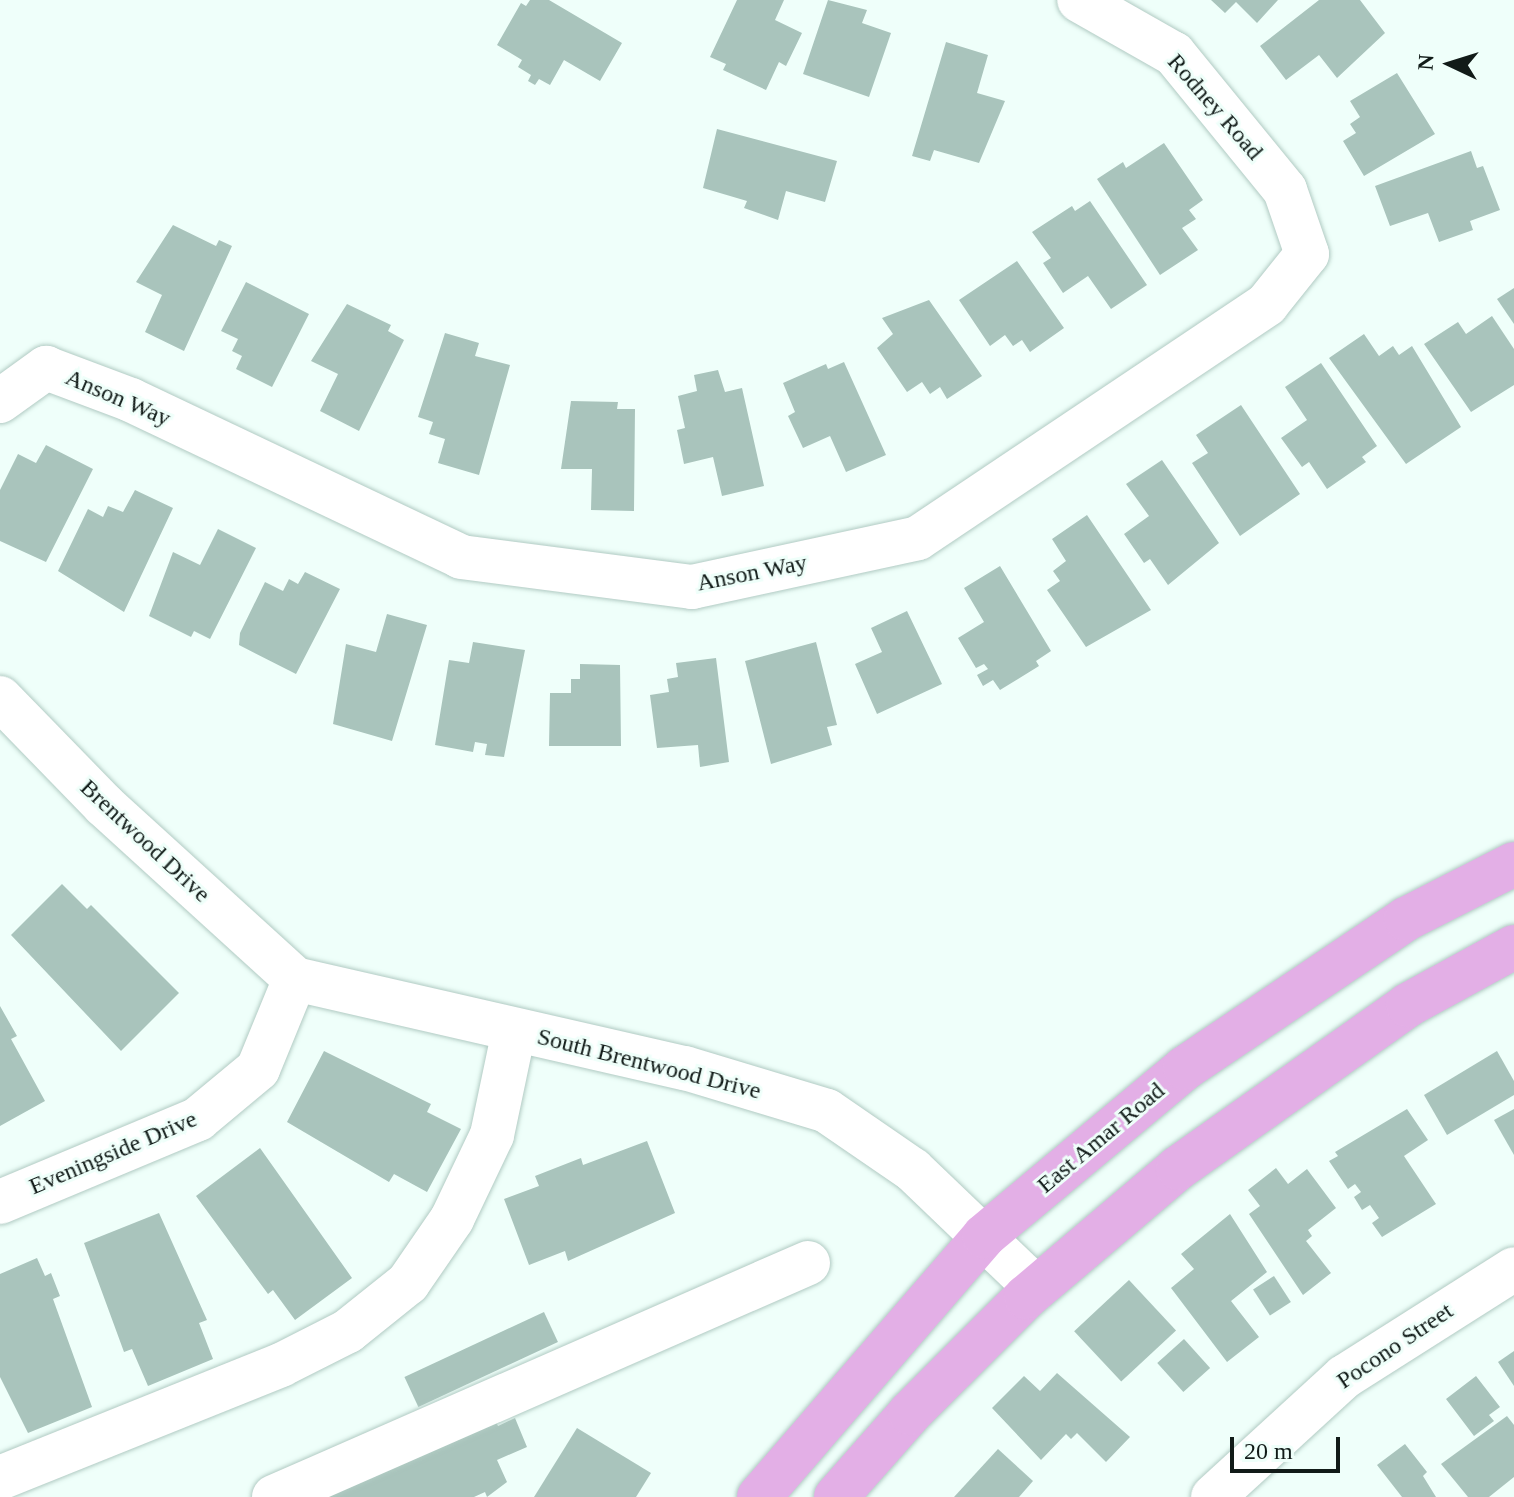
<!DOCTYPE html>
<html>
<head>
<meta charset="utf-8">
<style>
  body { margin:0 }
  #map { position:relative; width:1514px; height:1497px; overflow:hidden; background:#effffa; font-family:Georgia,serif }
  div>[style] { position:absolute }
  .building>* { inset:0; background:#a9c4bc; transform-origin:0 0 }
  .roads { filter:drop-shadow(0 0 2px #b1cbc3) drop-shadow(0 0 2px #b1cbc3) }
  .minor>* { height:44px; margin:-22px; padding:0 22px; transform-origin:22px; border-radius:22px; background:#fff }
  .major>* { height:44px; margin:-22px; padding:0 22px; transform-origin:22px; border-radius:22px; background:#e3afe6 }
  span { translate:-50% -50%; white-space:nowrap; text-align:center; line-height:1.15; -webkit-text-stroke:6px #effffa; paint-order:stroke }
  .street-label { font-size:24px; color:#111b18 }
  .north { position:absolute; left:1410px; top:24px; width:80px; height:80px; -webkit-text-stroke:6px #effffa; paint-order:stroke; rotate:274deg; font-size:22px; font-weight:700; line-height:32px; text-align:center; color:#111b18 }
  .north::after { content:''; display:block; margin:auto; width:28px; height:36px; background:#111b18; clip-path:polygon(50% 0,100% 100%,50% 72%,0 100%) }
  .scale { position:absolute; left:1230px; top:1437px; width:110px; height:36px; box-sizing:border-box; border:4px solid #111b18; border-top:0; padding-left:10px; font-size:24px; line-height:28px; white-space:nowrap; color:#111b18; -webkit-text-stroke:6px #effffa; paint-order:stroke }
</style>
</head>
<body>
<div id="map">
  <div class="building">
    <div style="clip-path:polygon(530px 0,549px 0,622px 43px,600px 81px,564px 60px,550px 85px,539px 79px,535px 85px,528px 81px,531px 75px,518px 67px,522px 60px,497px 45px,521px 3px,526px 6px)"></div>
    <div style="clip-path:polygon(737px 0,784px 0,775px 20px,802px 33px,786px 66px,779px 62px,766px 90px,723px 70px,726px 64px,710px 57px)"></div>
    <div style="clip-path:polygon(828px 0,867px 10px,862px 23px,891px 33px,869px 97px,803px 74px)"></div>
    <div style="clip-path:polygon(1211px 0,1278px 0,1257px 23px,1236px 2px,1225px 13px)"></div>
    <div style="clip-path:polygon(1319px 0,1360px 0,1385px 33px,1337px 78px,1319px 55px,1286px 80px,1260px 46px)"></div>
    <div style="clip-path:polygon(946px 42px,988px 55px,977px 93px,1005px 101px,979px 163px,934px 150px,930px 161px,912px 156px)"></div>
    <div style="clip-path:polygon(1397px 73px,1435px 134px,1364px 176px,1343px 141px,1356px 133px,1350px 124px,1360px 117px,1350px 101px)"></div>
    <div style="clip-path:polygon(717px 129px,837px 161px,825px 202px,786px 191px,778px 220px,744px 208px,747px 201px,703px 188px)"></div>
    <div style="clip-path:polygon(1164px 143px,1203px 200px,1189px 210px,1196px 219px,1182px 228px,1198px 250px,1160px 275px,1097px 179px,1123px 162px,1126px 168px)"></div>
    <div style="clip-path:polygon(1471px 151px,1477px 168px,1483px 166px,1500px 210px,1470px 221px,1473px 230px,1439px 242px,1428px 213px,1390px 226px,1375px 186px)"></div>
    <div style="clip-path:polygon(1090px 201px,1147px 285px,1111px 309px,1088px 276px,1063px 293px,1043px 263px,1051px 258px,1032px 232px,1072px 206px,1075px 211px)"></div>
    <div style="clip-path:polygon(173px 225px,216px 246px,219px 240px,232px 246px,184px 351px,145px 332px,162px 295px,136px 282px)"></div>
    <div style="clip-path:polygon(1017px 261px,1064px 328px,1030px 352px,1022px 340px,1013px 346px,1005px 335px,990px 346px,959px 300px)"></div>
    <div style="clip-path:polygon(246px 282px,309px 314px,272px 387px,236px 369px,242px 356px,232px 351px,238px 339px,221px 331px)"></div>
    <div style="clip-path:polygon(1514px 288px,1514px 324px,1497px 299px)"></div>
    <div style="clip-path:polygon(929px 300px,982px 376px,947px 399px,940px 387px,930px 394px,922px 382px,907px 392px,877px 348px,893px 334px,882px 318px)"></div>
    <div style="clip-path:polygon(347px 304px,391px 325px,388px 331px,404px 340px,359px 431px,320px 411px,338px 374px,311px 361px)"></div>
    <div style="clip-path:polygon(1492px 316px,1514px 349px,1514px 385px,1471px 412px,1424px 344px,1458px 322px,1466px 334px)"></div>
    <div style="clip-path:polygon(445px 333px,479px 343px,475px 356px,510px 365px,479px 475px,438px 463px,445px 439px,429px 434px,433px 422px,418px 417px)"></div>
    <div style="clip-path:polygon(1364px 334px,1379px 356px,1393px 346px,1399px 355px,1412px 346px,1461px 427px,1406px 464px,1329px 358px)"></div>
    <div style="clip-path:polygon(844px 362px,886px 455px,846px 472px,830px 436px,803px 448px,788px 416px,795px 412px,783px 383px,826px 364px,828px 369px)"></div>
    <div style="clip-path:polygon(1321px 363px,1377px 446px,1362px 457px,1366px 462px,1327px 489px,1309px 462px,1302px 467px,1281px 438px,1307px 420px,1285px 387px)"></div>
    <div style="clip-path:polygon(718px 370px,725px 392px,742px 388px,764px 486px,722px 496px,713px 457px,684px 464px,677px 430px,685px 428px,678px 396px,697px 391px,694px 375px)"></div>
    <div style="clip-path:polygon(571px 401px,618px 402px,617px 409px,635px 409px,634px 511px,591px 510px,592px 469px,561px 469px)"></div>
    <div style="clip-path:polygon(1241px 405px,1300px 494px,1240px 536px,1192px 463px,1208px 453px,1196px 435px)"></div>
    <div style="clip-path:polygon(46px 445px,93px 469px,46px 562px,0 541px,0 490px,18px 454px,36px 463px)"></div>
    <div style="clip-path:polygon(1162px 460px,1219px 543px,1168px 585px,1150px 559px,1144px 563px,1124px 534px,1149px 516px,1126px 484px)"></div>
    <div style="clip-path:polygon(135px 490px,173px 508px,124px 612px,58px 571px,88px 509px,103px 517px,108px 506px,123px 512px)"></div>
    <div style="clip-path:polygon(1087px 515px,1151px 610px,1086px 647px,1047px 590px,1060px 581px,1053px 571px,1066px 561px,1052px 539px)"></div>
    <div style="clip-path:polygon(218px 529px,256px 548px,210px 639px,194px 631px,191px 637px,149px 616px,173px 552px,200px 565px)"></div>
    <div style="clip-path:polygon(1000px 566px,1051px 651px,1036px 661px,1039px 666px,1000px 690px,993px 680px,983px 686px,977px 675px,988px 669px,984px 664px,976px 668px,958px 638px,984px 622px,964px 588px)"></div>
    <div style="clip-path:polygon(305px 572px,340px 589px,296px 674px,239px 645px,240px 633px,265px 582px,283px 591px,289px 579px,298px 584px)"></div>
    <div style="clip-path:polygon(907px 611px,942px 684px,877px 714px,855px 664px,882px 652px,871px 628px)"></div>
    <div style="clip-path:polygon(387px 614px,427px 625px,392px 741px,333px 724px,346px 644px,376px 652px)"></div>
    <div style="clip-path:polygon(473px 642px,525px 650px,504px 757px,485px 755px,487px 744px,475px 742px,473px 752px,435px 745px,449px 660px,469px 663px)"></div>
    <div style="clip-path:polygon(816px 642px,837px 725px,827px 727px,832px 745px,771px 764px,745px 661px)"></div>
    <div style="clip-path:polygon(716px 658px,729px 762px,700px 767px,698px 745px,657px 748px,650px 695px,669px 692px,667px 679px,678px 677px,676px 663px)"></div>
    <div style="clip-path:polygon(580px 664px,620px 665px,621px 746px,549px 746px,550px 693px,571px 693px,571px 679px,580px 679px)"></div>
    <div style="clip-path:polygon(62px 884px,87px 909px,91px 905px,179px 993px,121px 1051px,11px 935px)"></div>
    <div style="clip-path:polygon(0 1006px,17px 1036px,11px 1039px,45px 1101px,0 1126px)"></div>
    <div style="clip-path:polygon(324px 1051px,431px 1104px,427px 1112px,461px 1129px,427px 1192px,394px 1174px,389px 1182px,287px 1122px)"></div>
    <div style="clip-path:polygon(1497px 1051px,1514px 1081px,1514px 1095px,1447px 1135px,1424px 1095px)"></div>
    <div style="clip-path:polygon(1407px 1109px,1428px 1140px,1404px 1156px,1436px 1204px,1382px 1237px,1372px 1223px,1379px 1218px,1370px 1205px,1362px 1210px,1354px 1197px,1361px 1192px,1355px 1184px,1348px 1189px,1329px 1161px,1338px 1156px,1335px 1152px)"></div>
    <div style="clip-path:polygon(1514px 1109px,1514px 1155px,1494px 1120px)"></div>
    <div style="clip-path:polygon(647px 1141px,675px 1213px,568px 1261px,565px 1251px,529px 1265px,504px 1199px,539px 1186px,535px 1176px,581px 1158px,583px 1165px)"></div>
    <div style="clip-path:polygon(260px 1148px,352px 1278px,295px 1320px,273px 1290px,268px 1294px,196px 1196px)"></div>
    <div style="clip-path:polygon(1276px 1168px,1288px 1184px,1307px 1169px,1336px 1208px,1308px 1230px,1312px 1236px,1306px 1241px,1331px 1273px,1303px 1295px,1249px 1214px,1260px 1206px,1248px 1190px)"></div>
    <div style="clip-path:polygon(159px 1213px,207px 1320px,199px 1323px,213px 1359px,148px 1386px,132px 1349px,124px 1352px,84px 1243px)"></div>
    <div style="clip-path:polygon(1230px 1214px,1267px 1272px,1231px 1301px,1259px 1337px,1227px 1362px,1171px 1288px,1194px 1269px,1181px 1254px)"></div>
    <div style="clip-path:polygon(37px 1258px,45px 1276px,51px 1273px,60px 1296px,53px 1299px,92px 1407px,28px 1433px,0 1377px,0 1274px)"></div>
    <div style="left:1274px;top:1276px;width:31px;height:25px;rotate:57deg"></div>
    <div style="left:1129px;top:1280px;width:69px;height:75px;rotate:47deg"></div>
    <div style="left:544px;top:1312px;width:33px;height:154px;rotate:65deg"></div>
    <div style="left:1184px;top:1339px;width:39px;height:36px;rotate:48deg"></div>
    <div style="clip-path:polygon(1514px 1351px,1514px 1386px,1498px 1362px)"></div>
    <div style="clip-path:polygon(1057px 1373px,1130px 1437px,1106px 1462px,1077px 1433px,1071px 1439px,1066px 1434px,1041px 1460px,992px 1408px,1024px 1376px,1040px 1391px)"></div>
    <div style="clip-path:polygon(1476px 1376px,1500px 1407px,1489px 1415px,1494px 1421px,1474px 1436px,1446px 1399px)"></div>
    <div style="clip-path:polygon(492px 1414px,498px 1426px,515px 1418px,527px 1447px,497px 1460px,507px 1482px,487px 1497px,485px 1492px,474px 1497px,303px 1497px)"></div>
    <div style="clip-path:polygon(1507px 1416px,1514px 1425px,1514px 1477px,1489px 1497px,1468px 1497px,1441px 1464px)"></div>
    <div style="clip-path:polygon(577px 1428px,651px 1473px,636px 1497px,534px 1497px)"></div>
    <div style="clip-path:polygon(1405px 1444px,1427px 1472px,1423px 1476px,1436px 1497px,1402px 1497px,1377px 1465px)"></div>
    <div style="clip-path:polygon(998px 1449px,1033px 1481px,1019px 1497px,954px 1497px)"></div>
  </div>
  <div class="roads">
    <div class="minor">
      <div style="left:0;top:401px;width:57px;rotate:-35.7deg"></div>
      <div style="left:46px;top:368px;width:91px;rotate:20.6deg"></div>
      <div style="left:131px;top:400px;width:365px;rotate:25.4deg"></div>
      <div style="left:461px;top:557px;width:233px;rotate:7.4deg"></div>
      <div style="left:692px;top:587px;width:231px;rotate:-12.2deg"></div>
      <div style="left:918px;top:538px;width:420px;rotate:-33.8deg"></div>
      <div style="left:1267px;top:304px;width:64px;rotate:-51.3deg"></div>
      <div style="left:1307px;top:254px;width:68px;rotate:-109deg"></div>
      <div style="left:1285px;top:190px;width:176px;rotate:-129.2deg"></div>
      <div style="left:1174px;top:54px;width:109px;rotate:-150.4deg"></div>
      <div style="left:0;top:698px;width:149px;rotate:45.8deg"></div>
      <div style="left:104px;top:805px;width:258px;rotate:42.3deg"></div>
      <div style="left:295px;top:979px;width:400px;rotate:12.9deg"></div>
      <div style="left:685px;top:1068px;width:148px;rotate:16.8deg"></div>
      <div style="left:827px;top:1111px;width:104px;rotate:34.5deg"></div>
      <div style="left:913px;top:1170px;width:170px;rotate:43.8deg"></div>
      <div style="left:0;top:1202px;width:215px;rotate:-22.7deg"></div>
      <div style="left:198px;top:1119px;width:78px;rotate:-39.8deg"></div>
      <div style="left:258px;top:1069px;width:97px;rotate:-67.7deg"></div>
      <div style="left:0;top:1478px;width:303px;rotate:-21.9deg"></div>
      <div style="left:281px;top:1365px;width:75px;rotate:-26.9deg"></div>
      <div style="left:348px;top:1331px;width:77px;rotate:-38.7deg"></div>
      <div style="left:408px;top:1283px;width:78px;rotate:-55.5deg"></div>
      <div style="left:452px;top:1219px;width:93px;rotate:-64.5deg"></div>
      <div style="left:492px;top:1135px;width:106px;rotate:-78.1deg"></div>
      <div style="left:274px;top:1497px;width:583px;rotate:-23.66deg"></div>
      <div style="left:1213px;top:1497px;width:178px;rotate:-42.5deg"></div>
      <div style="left:1344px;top:1377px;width:201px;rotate:-32.4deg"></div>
    </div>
    <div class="major">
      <div style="left:759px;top:1497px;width:345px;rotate:-49.2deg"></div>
      <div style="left:984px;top:1236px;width:262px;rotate:-39.9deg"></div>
      <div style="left:1185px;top:1068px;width:267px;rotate:-34deg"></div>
      <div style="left:1406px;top:919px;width:121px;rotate:-27deg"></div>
      <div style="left:836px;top:1497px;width:112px;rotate:-48.6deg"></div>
      <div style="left:910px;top:1413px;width:164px;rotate:-45deg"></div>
      <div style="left:1026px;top:1297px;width:199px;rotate:-40.3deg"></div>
      <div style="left:1178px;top:1168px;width:282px;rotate:-35.3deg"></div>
      <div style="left:1408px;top:1005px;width:121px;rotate:-28.7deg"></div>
    </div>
  </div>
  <div class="street-label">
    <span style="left:1215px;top:107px;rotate:49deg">Rodney Road</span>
    <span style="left:118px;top:398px;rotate:23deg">Anson Way</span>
    <span style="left:752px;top:573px;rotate:-11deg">Anson Way</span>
    <span style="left:145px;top:841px;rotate:43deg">Brentwood Drive</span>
    <span style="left:649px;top:1064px;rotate:14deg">South Brentwood Drive</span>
    <span style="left:1101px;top:1138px;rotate:-40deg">East Amar Road</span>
    <span style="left:113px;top:1153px;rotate:-23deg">Eveningside Drive</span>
    <span style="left:1395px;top:1346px;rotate:-34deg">Pocono Street</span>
  </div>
  <div class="north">N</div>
  <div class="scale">20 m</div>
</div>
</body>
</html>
